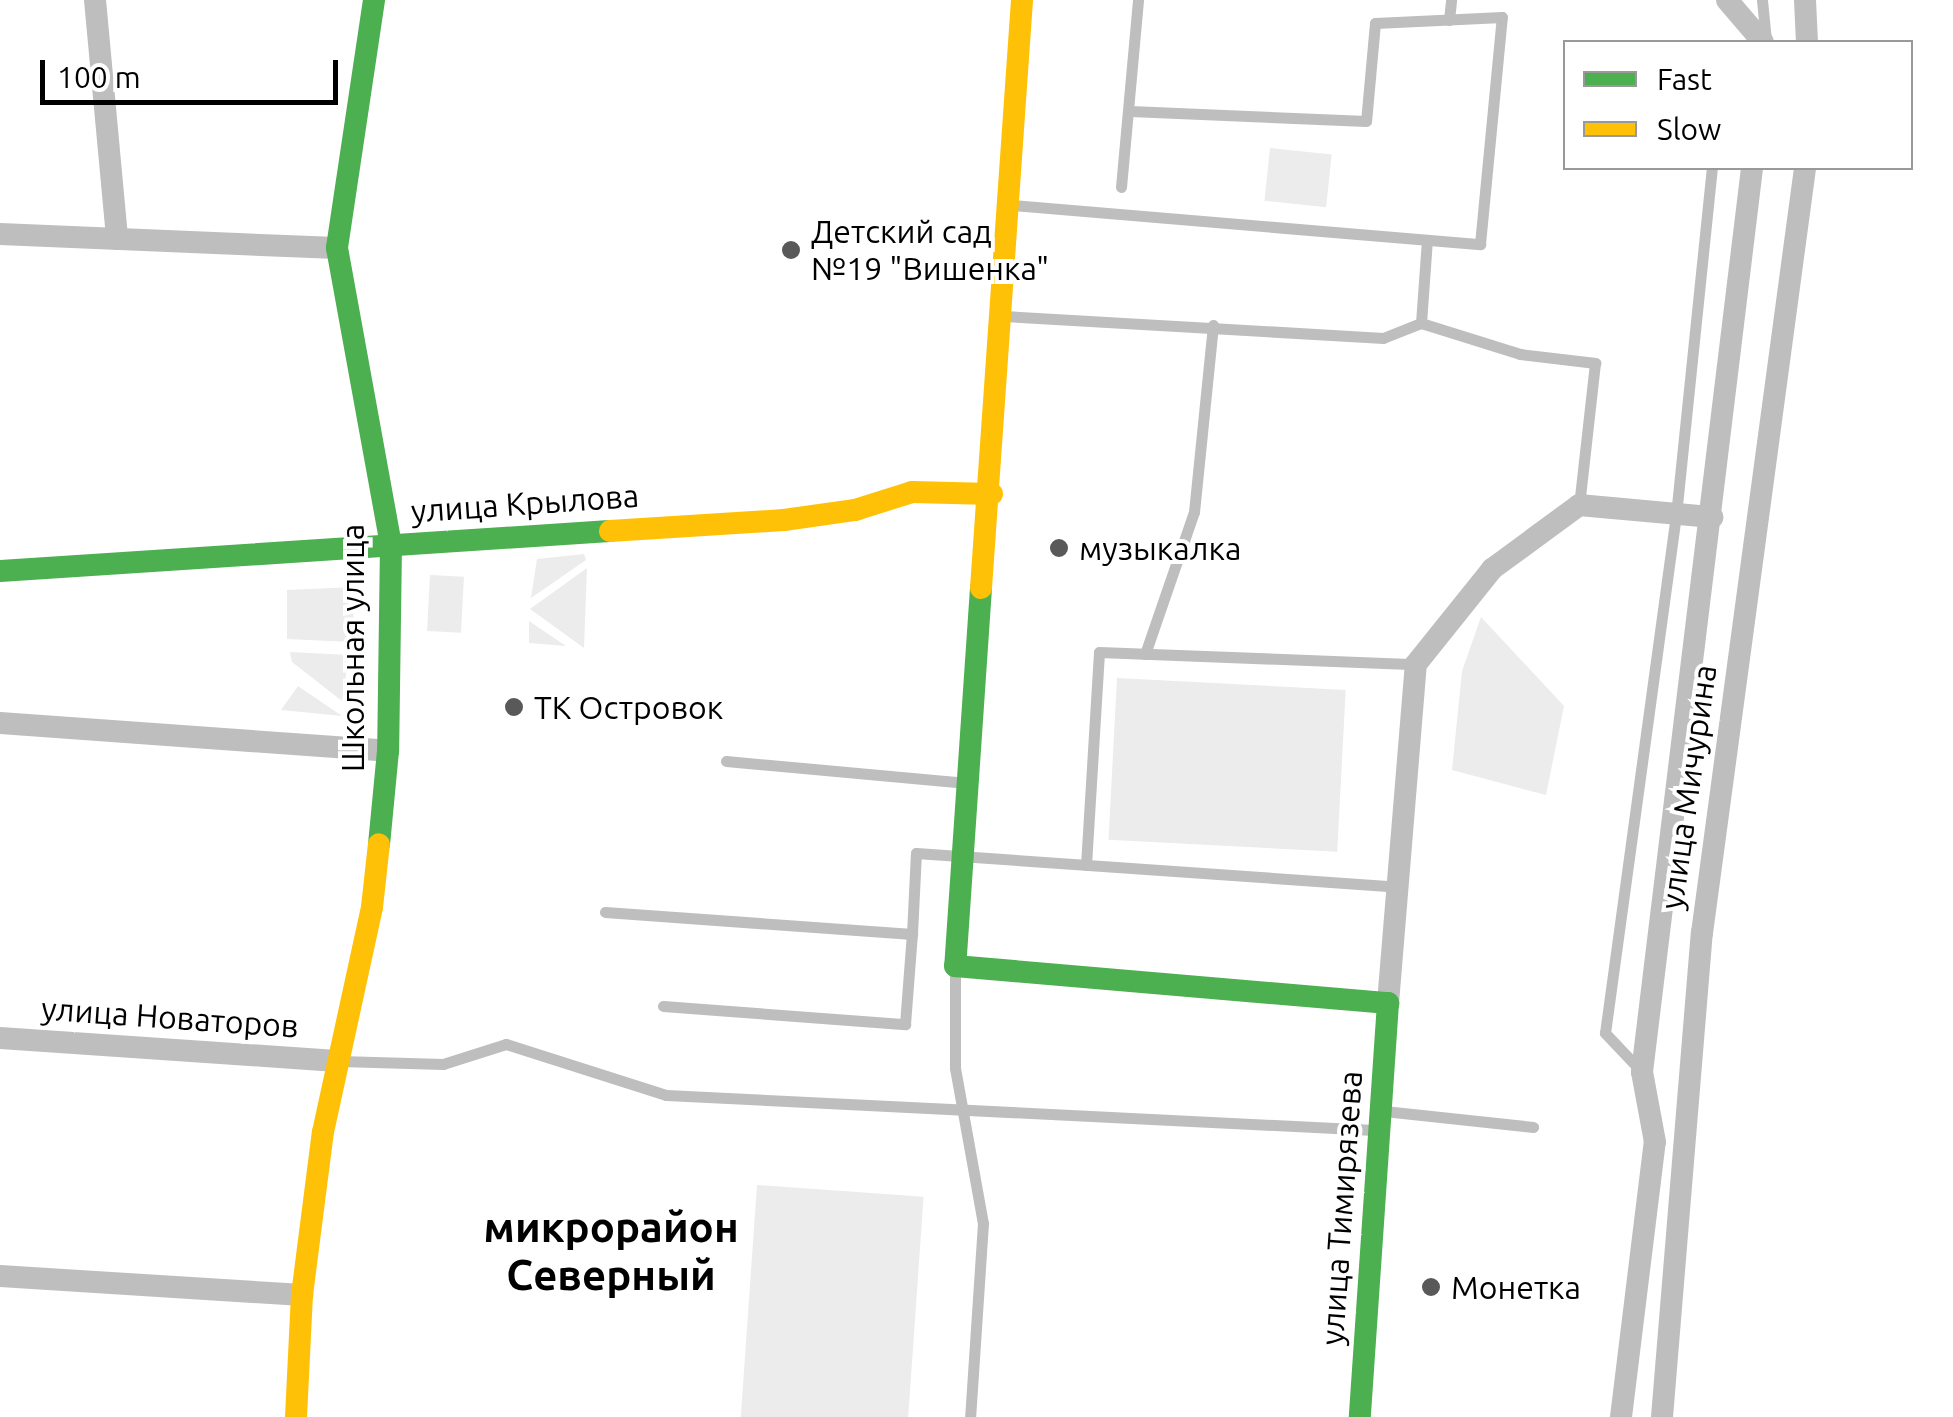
<!DOCTYPE html>
<html>
<head>
<meta charset="utf-8">
<style>
  body { margin:0 }
  #map { position:relative; width:1953px; height:1417px; overflow:hidden; background:#fff; font-family:Ubuntu,sans-serif }
  div>[style] { position:absolute }
  .green>* { inset:0; background:#ececec; transform-origin:0 0 }
  .lane>* { height:11px; margin:-5.5px; padding:0 5.5px; transform-origin:5.5px; border-radius:5.5px; background:#bebebe }
  .street>* { height:22px; margin:-11px; padding:0 11px; transform-origin:11px; border-radius:11px; background:#bebebe }
  .fast>* { height:22px; margin:-11px; padding:0 11px; transform-origin:11px; border-radius:11px; background:#4caf50 }
  .slow>* { height:22px; margin:-11px; padding:0 11px; transform-origin:11px; border-radius:11px; background:#ffc107 }
  .dots>* { width:28px; height:28px; translate:-50% -50%; box-sizing:border-box; border:5px solid #fff; border-radius:50% }
  span { translate:-50% -50%; white-space:nowrap; text-align:center; line-height:1.15; -webkit-text-stroke:8px #fff; paint-order:stroke }
  .poi-label { font-size:32px; color:#000 }
  .left { translate:0 -50%; text-align:left }
  .street-label { font-size:32px; color:#000 }
  .district-label { font-size:42px; color:#000; font-weight:700 }
  .legend { position:absolute; left:1563px; top:40px; width:350px; height:130px; box-sizing:border-box; background:#fff; border:2px solid #999; margin:0; padding:12px 18px; list-style:none; font-size:30px; color:#000 }
  .legend li { display:flex; align-items:center; gap:20px; height:50px }
  .legend b { width:50px; border:2px solid #999 }
  .scale { position:absolute; left:40px; top:60px; width:298px; height:45px; box-sizing:border-box; border:5px solid #000; border-top:0; padding-left:12px; font-size:30px; line-height:35px; white-space:nowrap; color:#000; -webkit-text-stroke:8px #fff; paint-order:stroke }
</style>
</head>
<body>
<div id="map">
  <div class="green">
    <div style="left:1270px;top:148px;width:62px;height:53px;rotate:6deg"></div>
    <div style="clip-path:polygon(584px 554px,586px 560px,531px 598px,537px 559px)"></div>
    <div style="clip-path:polygon(587px 568px,584px 648px,530px 609px)"></div>
    <div style="left:430px;top:575px;width:34px;height:56px;rotate:3deg"></div>
    <div style="clip-path:polygon(355px 587px,352px 642px,287px 639px,287px 590px)"></div>
    <div style="clip-path:polygon(1481px 617px,1564px 706px,1546px 795px,1452px 770px,1462px 671px)"></div>
    <div style="clip-path:polygon(529px 621px,566px 646px,529px 643px)"></div>
    <div style="clip-path:polygon(290px 652px,349px 655px,342px 701px,292px 662px)"></div>
    <div style="left:1117px;top:678px;width:229px;height:162px;rotate:3deg"></div>
    <div style="clip-path:polygon(298px 686px,342px 716px,281px 710px)"></div>
    <div style="left:757px;top:1185px;width:167px;height:233px;rotate:4deg"></div>
  </div>
  <div class="lane">
    <div style="left:1762px;top:0;width:41px;rotate:84.4deg"></div>
    <div style="left:1449px;top:20px;width:20px;rotate:-84deg"></div>
    <div style="left:1121px;top:187px;width:188px;rotate:-84.8deg"></div>
    <div style="left:1012px;top:205px;width:470px;rotate:4.8deg"></div>
    <div style="left:1480px;top:244px;width:228px;rotate:-84.5deg"></div>
    <div style="left:1502px;top:17px;width:127px;rotate:177.3deg"></div>
    <div style="left:1375px;top:23px;width:98px;rotate:95.2deg"></div>
    <div style="left:1366px;top:121px;width:236px;rotate:-177.6deg"></div>
    <div style="left:1003px;top:316px;width:381px;rotate:3.3deg"></div>
    <div style="left:1383px;top:338px;width:41px;rotate:-21.5deg"></div>
    <div style="left:1421px;top:323px;width:83px;rotate:-85.9deg"></div>
    <div style="left:1421px;top:323px;width:104px;rotate:17.4deg"></div>
    <div style="left:1520px;top:354px;width:76px;rotate:6.8deg"></div>
    <div style="left:1595px;top:363px;width:143px;rotate:96.4deg"></div>
    <div style="left:1145px;top:654px;width:150px;rotate:-71deg"></div>
    <div style="left:1194px;top:512px;width:188px;rotate:-84.2deg"></div>
    <div style="left:726px;top:761px;width:242px;rotate:5.2deg"></div>
    <div style="left:1086px;top:865px;width:213px;rotate:-86.5deg"></div>
    <div style="left:1099px;top:652px;width:317px;rotate:2.2deg"></div>
    <div style="left:605px;top:912px;width:308px;rotate:4.1deg"></div>
    <div style="left:912px;top:934px;width:81px;rotate:-87.2deg"></div>
    <div style="left:916px;top:853px;width:483px;rotate:4deg"></div>
    <div style="left:955px;top:970px;width:98px;rotate:90deg"></div>
    <div style="left:955px;top:1068px;width:158px;rotate:79.8deg"></div>
    <div style="left:983px;top:1223px;width:194px;rotate:93.8deg"></div>
    <div style="left:663px;top:1006px;width:243px;rotate:4.3deg"></div>
    <div style="left:905px;top:1024px;width:90px;rotate:-85.6deg"></div>
    <div style="left:340px;top:1061px;width:103px;rotate:1.7deg"></div>
    <div style="left:443px;top:1064px;width:66px;rotate:-17.6deg"></div>
    <div style="left:506px;top:1044px;width:168px;rotate:17.7deg"></div>
    <div style="left:666px;top:1095px;width:709px;rotate:2.83deg"></div>
    <div style="left:1642px;top:1072px;width:54px;rotate:-133.5deg"></div>
    <div style="left:1605px;top:1033px;width:523px;rotate:-82.2deg"></div>
    <div style="left:1676px;top:515px;width:349px;rotate:-84.1deg"></div>
    <div style="left:1384px;top:1111px;width:150px;rotate:6.1deg"></div>
  </div>
  <div class="street">
    <div style="left:95px;top:0;width:240px;rotate:84.7deg"></div>
    <div style="left:1727px;top:0;width:55px;rotate:49.4deg"></div>
    <div style="left:1805px;top:0;width:42px;rotate:87.3deg"></div>
    <div style="left:0;top:234px;width:337px;rotate:2.4deg"></div>
    <div style="left:0;top:723px;width:389px;rotate:4.1deg"></div>
    <div style="left:1388px;top:1003px;width:340px;rotate:-85.3deg"></div>
    <div style="left:1416px;top:664px;width:122px;rotate:-51.3deg"></div>
    <div style="left:1492px;top:569px;width:108px;rotate:-36.3deg"></div>
    <div style="left:1579px;top:505px;width:134px;rotate:5.2deg"></div>
    <div style="left:0;top:1038px;width:337px;rotate:3.9deg"></div>
    <div style="left:0;top:1276px;width:303px;rotate:3.6deg"></div>
    <div style="left:1621px;top:1417px;width:277px;rotate:-83deg"></div>
    <div style="left:1655px;top:1142px;width:71px;rotate:-100.5deg"></div>
    <div style="left:1642px;top:1072px;width:911px;rotate:-83.06deg"></div>
    <div style="left:1662px;top:1417px;width:486px;rotate:-85.3deg"></div>
    <div style="left:1702px;top:933px;width:772px;rotate:-82.33deg"></div>
  </div>
  <div class="fast">
    <div style="left:374px;top:0;width:251px;rotate:98.5deg"></div>
    <div style="left:337px;top:248px;width:302px;rotate:79.7deg"></div>
    <div style="left:391px;top:545px;width:206px;rotate:90.8deg"></div>
    <div style="left:388px;top:751px;width:93px;rotate:95.5deg"></div>
    <div style="left:0;top:571px;width:611px;rotate:-3.75deg"></div>
    <div style="left:981px;top:588px;width:379px;rotate:93.9deg"></div>
    <div style="left:955px;top:966px;width:435px;rotate:4.9deg"></div>
    <div style="left:1388px;top:1003px;width:415px;rotate:93.9deg"></div>
  </div>
  <div class="slow">
    <div style="left:610px;top:531px;width:174px;rotate:-3.6deg"></div>
    <div style="left:784px;top:520px;width:72px;rotate:-8deg"></div>
    <div style="left:855px;top:510px;width:60px;rotate:-17.5deg"></div>
    <div style="left:912px;top:492px;width:80px;rotate:1.4deg"></div>
    <div style="left:981px;top:588px;width:589px;rotate:-86.01deg"></div>
    <div style="left:296px;top:1417px;width:122px;rotate:-87.2deg"></div>
    <div style="left:302px;top:1295px;width:164px;rotate:-82.7deg"></div>
    <div style="left:323px;top:1132px;width:230px;rotate:-77.7deg"></div>
    <div style="left:372px;top:907px;width:63px;rotate:-83.7deg"></div>
  </div>
  <div class="dots">
    <div style="left:791px;top:250px;background:#595959"></div>
    <div style="left:1059px;top:548px;background:#595959"></div>
    <div style="left:514px;top:707px;background:#595959"></div>
    <div style="left:1431px;top:1287px;background:#595959"></div>
  </div>
  <div class="poi-label">
    <span class="left" style="left:811px;top:250px">Детский сад<br>№19 "Вишенка"</span>
    <span class="left" style="left:1079px;top:548px">музыкалка</span>
    <span class="left" style="left:534px;top:707px">ТК Островок</span>
    <span class="left" style="left:1451px;top:1287px">Монетка</span>
  </div>
  <div class="street-label">
    <span style="left:525px;top:503px;rotate:-4deg">улица Крылова</span>
    <span style="left:352px;top:648px;rotate:-90deg">Школьная улица</span>
    <span style="left:1688px;top:787px;rotate:-82deg">улица Мичурина</span>
    <span style="left:170px;top:1017px;rotate:4deg">улица Новаторов</span>
    <span style="left:1341px;top:1208px;rotate:-86deg">улица Тимирязева</span>
  </div>
  <div class="district-label">
    <span style="left:611px;top:1251px">микрорайон<br>Северный</span>
  </div>
  <ul class="legend">
  <li><b style="height:12px;background:#4caf50"></b>Fast</li>
  <li><b style="height:12px;background:#ffc107"></b>Slow</li>
  </ul>
  <div class="scale">100 m</div>
</div>
</body>
</html>
